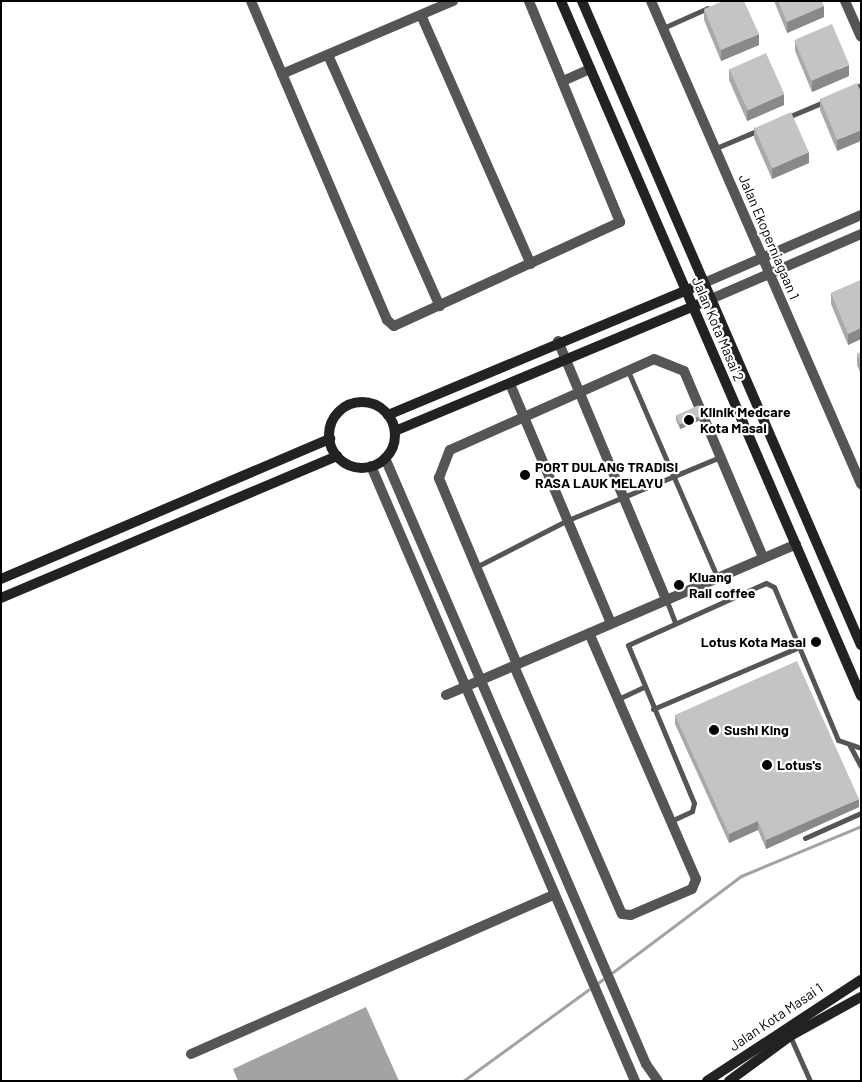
<!DOCTYPE html>
<html>
<head>
<meta charset="utf-8">
<style>
  body { margin:0 }
  #map { position:relative; width:862px; height:1082px; overflow:hidden; background:#fff; font-family:Barlow,sans-serif }
  div>[style] { position:absolute }
  .water>* { inset:0; background:#a3a3a3 }
  .stream>* { height:3px; margin:-1.5px; padding:0 1.5px; transform-origin:1.5px; border-radius:1.5px; background:#a3a3a3 }
  .lane>* { height:5px; margin:-2.5px; padding:0 2.5px; transform-origin:2.5px; border-radius:2.5px; background:#555 }
  .street>* { height:10px; margin:-5px; padding:0 5px; transform-origin:5px; border-radius:5px; background:#555 }
  .secondary>* { height:10px; margin:-5px; padding:0 5px; transform-origin:5px; border-radius:5px; background:#222 }
  .secondary>.ring { margin:-5px; padding:0; box-sizing:content-box; background:none; border:10px solid #222; border-radius:50% }
  .wall>* { inset:0; background:#a9a9a9 }
  .shaded-wall>* { inset:0; background:#898989 }
  .building>* { inset:0; background:#c4c4c4; transform-origin:0 0 }
  .dots>* { width:14px; height:14px; translate:-50% -50%; box-sizing:border-box; border:2px solid #fff; border-radius:50% }
  span { translate:-50% -50%; white-space:nowrap; text-align:center; line-height:1.15; -webkit-text-stroke:4.5px #fff; paint-order:stroke }
  .street-label { font-size:14px; color:#000 }
  .poi-label { font-size:14px; color:#000; font-weight:700 }
  .left { translate:0 -50%; text-align:left }
  .right { translate:-100% -50%; text-align:right }
  .frame { position:absolute; inset:0; border:2px solid #000; pointer-events:none }
</style>
</head>
<body>
<div id="map">
  <div class="water">
    <div style="clip-path:polygon(366px 1007px,399px 1081px,238px 1081px,233px 1069px)"></div>
  </div>
  <div class="stream">
    <div style="left:613px;top:972px;width:160px;rotate:-36.9deg"></div>
    <div style="left:741px;top:876px;width:130px;rotate:-22.6deg"></div>
    <div style="left:598px;top:983px;width:6px;rotate:-39deg"></div>
    <div style="left:463px;top:1081px;width:155px;rotate:-36.1deg"></div>
  </div>
  <div class="lane">
    <div style="left:663px;top:28px;width:49px;rotate:-24deg"></div>
    <div style="left:852px;top:89px;width:10px;rotate:-24deg"></div>
    <div style="left:788px;top:117px;width:41px;rotate:-22.8deg"></div>
    <div style="left:716px;top:148px;width:47px;rotate:-22.7deg"></div>
    <div style="left:628px;top:371px;width:224px;rotate:66.6deg"></div>
    <div style="left:476px;top:567px;width:103px;rotate:-27.1deg"></div>
    <div style="left:568px;top:520px;width:165px;rotate:-22.5deg"></div>
    <div style="left:666px;top:599px;width:25px;rotate:69deg"></div>
    <div style="left:618px;top:699px;width:29px;rotate:-25deg"></div>
    <div style="left:653px;top:709px;width:159px;rotate:-23deg"></div>
    <div style="left:850px;top:746px;width:24px;rotate:62deg"></div>
    <div style="left:671px;top:821px;width:23px;rotate:-25deg"></div>
    <div style="left:692px;top:811px;width:8px;rotate:-76deg"></div>
    <div style="left:694px;top:803px;width:171px;rotate:-112.7deg"></div>
    <div style="left:628px;top:645px;width:151px;rotate:-24.2deg"></div>
    <div style="left:766px;top:583px;width:9px;rotate:27deg"></div>
    <div style="left:774px;top:587px;width:166px;rotate:67.3deg"></div>
    <div style="left:838px;top:740px;width:24px;rotate:19deg"></div>
    <div style="left:805px;top:838px;width:61px;rotate:-24.1deg"></div>
    <div style="left:790px;top:1036px;width:49px;rotate:66deg"></div>
  </div>
  <div class="street">
    <div style="left:251px;top:1px;width:347px;rotate:66.9deg"></div>
    <div style="left:387px;top:320px;width:9px;rotate:41deg"></div>
    <div style="left:394px;top:326px;width:249px;rotate:-24.7deg"></div>
    <div style="left:620px;top:222px;width:239px;rotate:-112.4deg"></div>
    <div style="left:651px;top:1px;width:527px;rotate:66.5deg"></div>
    <div style="left:845px;top:1px;width:39px;rotate:66deg"></div>
    <div style="left:421px;top:15px;width:272px;rotate:66.2deg"></div>
    <div style="left:328px;top:55px;width:275px;rotate:66deg"></div>
    <div style="left:282px;top:74px;width:186px;rotate:-23.1deg"></div>
    <div style="left:563px;top:81px;width:30px;rotate:-24deg"></div>
    <div style="left:704px;top:283px;width:171px;rotate:-23.4deg"></div>
    <div style="left:711px;top:299px;width:163px;rotate:-23.4deg"></div>
    <div style="left:558px;top:341px;width:280px;rotate:67.3deg"></div>
    <div style="left:510px;top:384px;width:259px;rotate:67.1deg"></div>
    <div style="left:385px;top:458px;width:660px;rotate:66.7deg"></div>
    <div style="left:646px;top:1064px;width:21px;rotate:55deg"></div>
    <div style="left:371px;top:466px;width:669px;rotate:66.77deg"></div>
    <div style="left:517px;top:664px;width:202px;rotate:-112.8deg"></div>
    <div style="left:439px;top:478px;width:30px;rotate:-69deg"></div>
    <div style="left:450px;top:450px;width:223px;rotate:-24deg"></div>
    <div style="left:654px;top:359px;width:32px;rotate:22deg"></div>
    <div style="left:684px;top:371px;width:202px;rotate:67deg"></div>
    <div style="left:514px;top:666px;width:270px;rotate:66.5deg"></div>
    <div style="left:622px;top:914px;width:9px;rotate:6deg"></div>
    <div style="left:631px;top:915px;width:66px;rotate:-23.1deg"></div>
    <div style="left:692px;top:889px;width:11px;rotate:-68deg"></div>
    <div style="left:696px;top:879px;width:268px;rotate:-113.5deg"></div>
    <div style="left:446px;top:695px;width:381px;rotate:-23.3deg"></div>
    <div style="left:191px;top:1054px;width:395px;rotate:-23.7deg"></div>
  </div>
  <div class="secondary">
    <div style="left:561px;top:1px;width:757px;rotate:66.65deg"></div>
    <div style="left:582px;top:1px;width:702px;rotate:66.58deg"></div>
    <div class="ring" style="left:329px;top:402px;width:56px;height:56px"></div>
    <div style="left:388px;top:415px;width:342px;rotate:-22.7deg"></div>
    <div style="left:395px;top:431px;width:342px;rotate:-22.7deg"></div>
    <div style="left:1px;top:579px;width:358px;rotate:-23.1deg"></div>
    <div style="left:1px;top:598px;width:365px;rotate:-22.9deg"></div>
    <div style="left:707px;top:1081px;width:184px;rotate:-33.3deg"></div>
    <div style="left:729px;top:1081px;width:76px;rotate:-36.4deg"></div>
    <div style="left:790px;top:1036px;width:81px;rotate:-28.8deg"></div>
  </div>
  <div class="wall">
    <div style="clip-path:polygon(774px 1px,822px 1px,824px 17px,787px 33px)"></div>
    <div style="clip-path:polygon(704px 9px,759px 45px,721px 61px,704px 20px)"></div>
    <div style="clip-path:polygon(795px 41px,849px 76px,812px 92px,795px 51px)"></div>
    <div style="clip-path:polygon(729px 69px,784px 105px,747px 121px,729px 80px)"></div>
    <div style="clip-path:polygon(861px 92px,837px 151px,820px 110px,820px 99px)"></div>
    <div style="clip-path:polygon(754px 127px,809px 163px,772px 179px,754px 138px)"></div>
    <div style="clip-path:polygon(861px 280px,861px 339px,848px 345px,831px 304px,831px 293px)"></div>
    <div style="clip-path:polygon(861px 352px,861px 374px,857px 365px,857px 354px)"></div>
    <div style="clip-path:polygon(676px 415px,703px 419px,680px 429px,676px 420px)"></div>
    <div style="clip-path:polygon(675px 715px,859px 807px,766px 849px,758px 830px,729px 843px,675px 724px)"></div>
  </div>
  <div class="shaded-wall">
    <div style="clip-path:polygon(824px 6px,824px 17px,787px 33px,787px 22px)"></div>
    <div style="clip-path:polygon(759px 34px,759px 45px,721px 61px,721px 50px)"></div>
    <div style="clip-path:polygon(849px 65px,849px 76px,812px 92px,812px 81px)"></div>
    <div style="clip-path:polygon(784px 94px,784px 105px,747px 121px,747px 110px)"></div>
    <div style="clip-path:polygon(861px 130px,861px 141px,837px 151px,837px 140px)"></div>
    <div style="clip-path:polygon(809px 152px,809px 163px,772px 179px,772px 168px)"></div>
    <div style="clip-path:polygon(861px 328px,861px 339px,848px 345px,848px 334px)"></div>
    <div style="clip-path:polygon(703px 414px,703px 419px,680px 429px,680px 424px)"></div>
    <div style="clip-path:polygon(859px 799px,859px 807px,766px 849px,766px 840px)"></div>
    <div style="clip-path:polygon(758px 821px,758px 830px,729px 843px,729px 834px)"></div>
  </div>
  <div class="building">
    <div style="clip-path:polygon(723px 1px,744px 1px,759px 34px,721px 50px,704px 9px)"></div>
    <div style="clip-path:polygon(778px 1px,822px 1px,824px 6px,787px 22px)"></div>
    <div style="left:832px;top:24px;width:44px;height:41px;rotate:67deg"></div>
    <div style="left:766px;top:53px;width:45px;height:40px;rotate:66deg"></div>
    <div style="clip-path:polygon(857px 83px,861px 92px,861px 130px,837px 140px,820px 99px)"></div>
    <div style="left:791px;top:112px;width:44px;height:40px;rotate:66deg"></div>
    <div style="clip-path:polygon(861px 280px,861px 328px,848px 334px,831px 293px)"></div>
    <div style="clip-path:polygon(861px 352px,861px 363px,857px 354px)"></div>
    <div style="left:699px;top:405px;width:10px;height:25px;rotate:66deg"></div>
    <div style="clip-path:polygon(797px 661px,859px 799px,766px 840px,758px 821px,729px 834px,675px 715px)"></div>
  </div>
  <div class="dots">
    <div style="left:689px;top:420px;background:#000"></div>
    <div style="left:525px;top:475px;background:#000"></div>
    <div style="left:679px;top:585px;background:#000"></div>
    <div style="left:816px;top:642px;background:#000"></div>
    <div style="left:714px;top:730px;background:#000"></div>
    <div style="left:767px;top:765px;background:#000"></div>
  </div>
  <div class="street-label">
    <span style="left:769px;top:237px;rotate:67deg">Jalan Ekoperniagaan 1</span>
    <span style="left:718px;top:329px;rotate:67deg">Jalan Kota Masai 2</span>
    <span style="left:776px;top:1017px;rotate:-34deg">Jalan Kota Masai 1</span>
  </div>
  <div class="poi-label">
    <span class="left" style="left:700px;top:420px">Klinik Medcare<br>Kota Masai</span>
    <span class="left" style="left:535px;top:475px">PORT DULANG TRADISI<br>RASA LAUK MELAYU</span>
    <span class="left" style="left:689px;top:585px">Kluang<br>Rail coffee</span>
    <span class="right" style="left:806px;top:642px">Lotus Kota Masai</span>
    <span class="left" style="left:724px;top:730px">Sushi King</span>
    <span class="left" style="left:777px;top:765px">Lotus's</span>
  </div>
  <div class="frame"></div>
</div>
</body>
</html>
